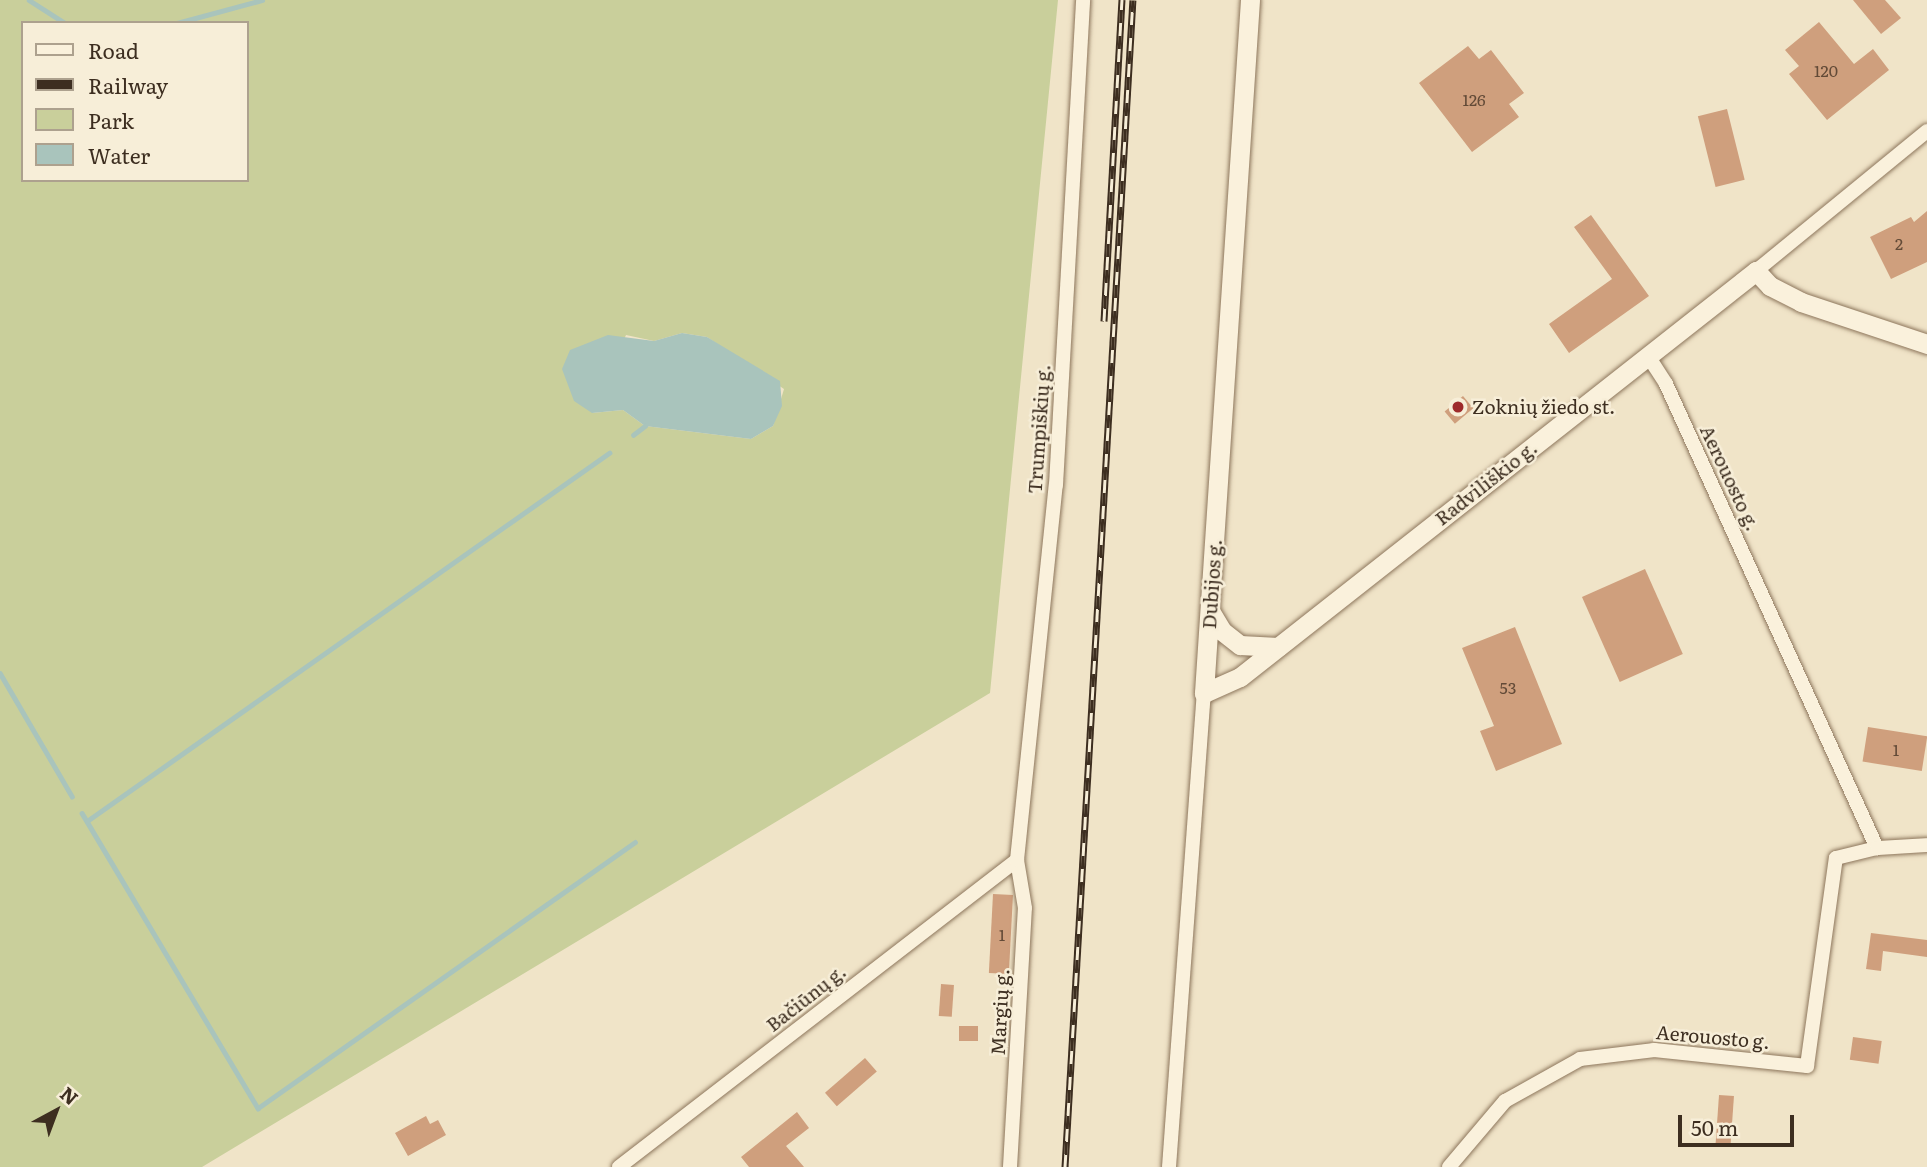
<!DOCTYPE html>
<html>
<head>
<meta charset="utf-8">
<style>
  body { margin:0 }
  #map { position:relative; width:1927px; height:1167px; overflow:hidden; background:#f0e4c8; font-family:Literata,serif }
  div>[style] { position:absolute }
  .green>* { inset:0; background:#c9cf9b }
  .water>* { inset:0; background:#a9c4bc }
  .stream>* { height:4.5px; margin:-2.25px; padding:0 2.25px; transform-origin:2.25px; border-radius:2.25px; background:#a9c4bc }
  .building>* { inset:0; background:#cf9f7d; transform-origin:0 0 }
  .roads { filter:drop-shadow(0 0 2px #8d765c) drop-shadow(0 0 2px #8d765c) }
  .street>* { height:14px; margin:-7px; padding:0 7px; transform-origin:7px; border-radius:7px; background:#faf1dc }
  .secondary>* { height:19px; margin:-9.5px; padding:0 9.5px; transform-origin:9.5px; border-radius:9.5px; background:#faf1dc }
  .rail>* { height:7px; margin-top:-3.5px; transform-origin:0; background:repeating-linear-gradient(90deg,#f7eed8 0 13px,#3d2e20 0 26px); box-sizing:border-box; border-block:2px solid #3d2e20 }
  .dots>* { width:19px; height:19px; translate:-50% -50%; box-sizing:border-box; border:4px solid #f7eed8; border-radius:50% }
  span { translate:-50% -50%; white-space:nowrap; text-align:center; line-height:1.15; -webkit-text-stroke:5px #f7eed8; paint-order:stroke }
  .number-label { font-size:16px; color:#624a37 }
  .number-label span { -webkit-text-stroke-width:0 }
  .poi-label { font-size:19px; color:#3d2e20 }
  .left { translate:0 -50%; text-align:left }
  .street-label { font-size:19px; color:#3d2e20 }
  .legend { position:absolute; left:21px; top:21px; width:228px; height:161px; box-sizing:border-box; background:#f7eed8; border:2px solid #ada18e; margin:0; padding:9px 12px; list-style:none; font-size:21px; color:#3d2e20 }
  .legend li { display:flex; align-items:center; gap:14px; height:35px }
  .legend b { width:35px; border:2px solid #ada18e }
  .north { position:absolute; left:21px; top:1076px; width:70px; height:70px; -webkit-text-stroke:5px #f7eed8; paint-order:stroke; rotate:41deg; font-size:19px; font-weight:700; line-height:28px; text-align:center; color:#3d2e20 }
  .north::after { content:''; display:block; margin:auto; width:24px; height:32px; background:#3d2e20; clip-path:polygon(50% 0,100% 100%,50% 72%,0 100%) }
  .scale { position:absolute; left:1678px; top:1115px; width:116px; height:32px; box-sizing:border-box; border:4px solid #3d2e20; border-top:0; padding-left:9px; font-size:21px; line-height:24px; white-space:nowrap; color:#3d2e20; -webkit-text-stroke:5px #f7eed8; paint-order:stroke }
</style>
</head>
<body>
<div id="map">
  <div class="green">
    <div style="clip-path:polygon(evenodd,0 0,1058px 0,990px 693px,202px 1167px,0 1167px,0 0,23px 23px,247px 23px,247px 180px,23px 180px,23px 23px,0 0,682px 333px,707px 337px,784px 389px,773px 426px,751px 439px,645px 426px,623px 410px,592px 413px,626px 335px,654px 341px,682px 333px)"></div>
  </div>
  <div class="water">
    <div style="clip-path:polygon(682px 333px,707px 337px,780px 381px,782px 406px,773px 426px,751px 439px,645px 426px,623px 410px,592px 413px,574px 401px,562px 369px,570px 350px,608px 335px,654px 341px)"></div>
  </div>
  <div class="stream">
    <div style="left:29px;top:0;width:43px;rotate:32.6deg"></div>
    <div style="left:177px;top:23px;width:88px;rotate:-15.1deg"></div>
    <div style="left:633px;top:435px;width:15px;rotate:-37deg"></div>
    <div style="left:0;top:673px;width:143px;rotate:59.7deg"></div>
    <div style="left:82px;top:813px;width:344px;rotate:59.2deg"></div>
    <div style="left:258px;top:1108px;width:461px;rotate:-35.2deg"></div>
    <div style="left:87px;top:821px;width:639px;rotate:-35.18deg"></div>
  </div>
  <div class="building">
    <div style="clip-path:polygon(1853px 0,1885px 0,1901px 18px,1881px 34px)"></div>
    <div style="clip-path:polygon(1819px 22px,1854px 64px,1873px 49px,1889px 70px,1827px 120px,1789px 74px,1799px 66px,1785px 50px)"></div>
    <div style="clip-path:polygon(1468px 46px,1479px 59px,1491px 50px,1524px 93px,1509px 104px,1519px 117px,1472px 152px,1419px 83px)"></div>
    <div style="left:1727px;top:109px;width:73px;height:30px;rotate:76deg"></div>
    <div style="clip-path:polygon(1927px 211px,1927px 262px,1891px 279px,1870px 237px,1911px 217px,1914px 222px)"></div>
    <div style="clip-path:polygon(1591px 215px,1649px 296px,1569px 353px,1549px 324px,1612px 279px,1574px 227px)"></div>
    <div style="left:1463px;top:396px;width:16px;height:24px;rotate:50deg"></div>
    <div style="left:1645px;top:569px;width:93px;height:69px;rotate:66deg"></div>
    <div style="clip-path:polygon(1515px 627px,1562px 744px,1496px 771px,1480px 731px,1494px 726px,1462px 648px)"></div>
    <div style="left:1868px;top:727px;width:60px;height:35px;rotate:9deg"></div>
    <div style="left:993px;top:894px;width:20px;height:79px;rotate:3deg"></div>
    <div style="clip-path:polygon(1871px 933px,1927px 940px,1927px 957px,1883px 951px,1881px 971px,1866px 969px)"></div>
    <div style="left:941px;top:984px;width:13px;height:32px;rotate:4deg"></div>
    <div style="left:959px;top:1026px;width:19px;height:15px"></div>
    <div style="left:1853px;top:1037px;width:29px;height:23px;rotate:8deg"></div>
    <div style="left:865px;top:1058px;width:18px;height:53px;rotate:49deg"></div>
    <div style="left:1719px;top:1095px;width:15px;height:49px;rotate:4deg"></div>
    <div style="clip-path:polygon(797px 1112px,809px 1128px,786px 1146px,804px 1167px,749px 1167px,741px 1157px)"></div>
    <div style="clip-path:polygon(426px 1116px,430px 1124px,438px 1120px,446px 1135px,408px 1156px,395px 1133px)"></div>
  </div>
  <div class="roads">
    <div class="street">
      <div style="left:1756px;top:271px;width:221px;rotate:-39.3deg"></div>
      <div style="left:1648px;top:356px;width:33px;rotate:57deg"></div>
      <div style="left:1666px;top:384px;width:510px;rotate:65.55deg"></div>
      <div style="left:619px;top:1167px;width:503px;rotate:-37.65deg"></div>
      <div style="left:1010px;top:1167px;width:259px;rotate:-86.7deg"></div>
      <div style="left:1025px;top:908px;width:49px;rotate:-99.5deg"></div>
      <div style="left:1017px;top:860px;width:377px;rotate:-84.1deg"></div>
      <div style="left:1056px;top:485px;width:486px;rotate:-86.8deg"></div>
      <div style="left:1169px;top:1167px;width:475px;rotate:-85.8deg"></div>
      <div style="left:1449px;top:1167px;width:87px;rotate:-49.7deg"></div>
      <div style="left:1505px;top:1101px;width:86px;rotate:-29.2deg"></div>
      <div style="left:1580px;top:1059px;width:75px;rotate:-6.9deg"></div>
      <div style="left:1654px;top:1050px;width:154px;rotate:6deg"></div>
      <div style="left:1807px;top:1066px;width:210px;rotate:-82.1deg"></div>
      <div style="left:1836px;top:858px;width:42px;rotate:-13.7deg"></div>
      <div style="left:1877px;top:848px;width:50px;rotate:-3.4deg"></div>
    </div>
    <div class="secondary">
      <div style="left:1250px;top:0;width:695px;rotate:93.8deg"></div>
      <div style="left:1204px;top:693px;width:39px;rotate:-24deg"></div>
      <div style="left:1240px;top:677px;width:657px;rotate:-38.2deg"></div>
      <div style="left:1756px;top:271px;width:21px;rotate:47deg"></div>
      <div style="left:1770px;top:286px;width:35px;rotate:27deg"></div>
      <div style="left:1801px;top:302px;width:133px;rotate:18.4deg"></div>
      <div style="left:1210px;top:611px;width:23px;rotate:59deg"></div>
      <div style="left:1222px;top:631px;width:23px;rotate:38deg"></div>
      <div style="left:1240px;top:645px;width:38px;rotate:3deg"></div>
    </div>
  </div>
  <div class="rail">
    <div style="left:1104px;top:321px;width:322px;rotate:-86.8deg"></div>
    <div style="left:1065px;top:1167px;width:1169px;rotate:-86.67deg"></div>
  </div>
  <div class="dots">
    <div style="left:1458px;top:407px;background:#9e2a2b"></div>
  </div>
  <div class="number-label">
    <span style="left:1826px;top:70px">120</span>
    <span style="left:1474px;top:99px">126</span>
    <span style="left:1899px;top:243px">2</span>
    <span style="left:1508px;top:687px">53</span>
    <span style="left:1896px;top:749px">1</span>
    <span style="left:1002px;top:934px">1</span>
  </div>
  <div class="poi-label">
    <span class="left" style="left:1472px;top:407px">Zoknių žiedo st.</span>
  </div>
  <div class="street-label">
    <span style="left:1039px;top:429px;rotate:-86deg">Trumpiškių g.</span>
    <span style="left:1730px;top:478px;rotate:65deg">Aerouosto g.</span>
    <span style="left:1486px;top:483px;rotate:-38deg">Radviliškio g.</span>
    <span style="left:1212px;top:584px;rotate:-86deg">Dubijos g.</span>
    <span style="left:806px;top:998px;rotate:-38deg">Bačiūnų g.</span>
    <span style="left:1000px;top:1012px;rotate:-87deg">Margių g.</span>
    <span style="left:1713px;top:1037px;rotate:5deg">Aerouosto g.</span>
  </div>
  <ul class="legend">
  <li><b style="height:9px;background:#faf1dc"></b>Road</li>
  <li><b style="height:9px;background:#3d2e20"></b>Railway</li>
  <li><b style="height:19px;background:#c9cf9b"></b>Park</li>
  <li><b style="height:19px;background:#a9c4bc"></b>Water</li>
  </ul>
  <div class="north">N</div>
  <div class="scale">50 m</div>
</div>
</body>
</html>
